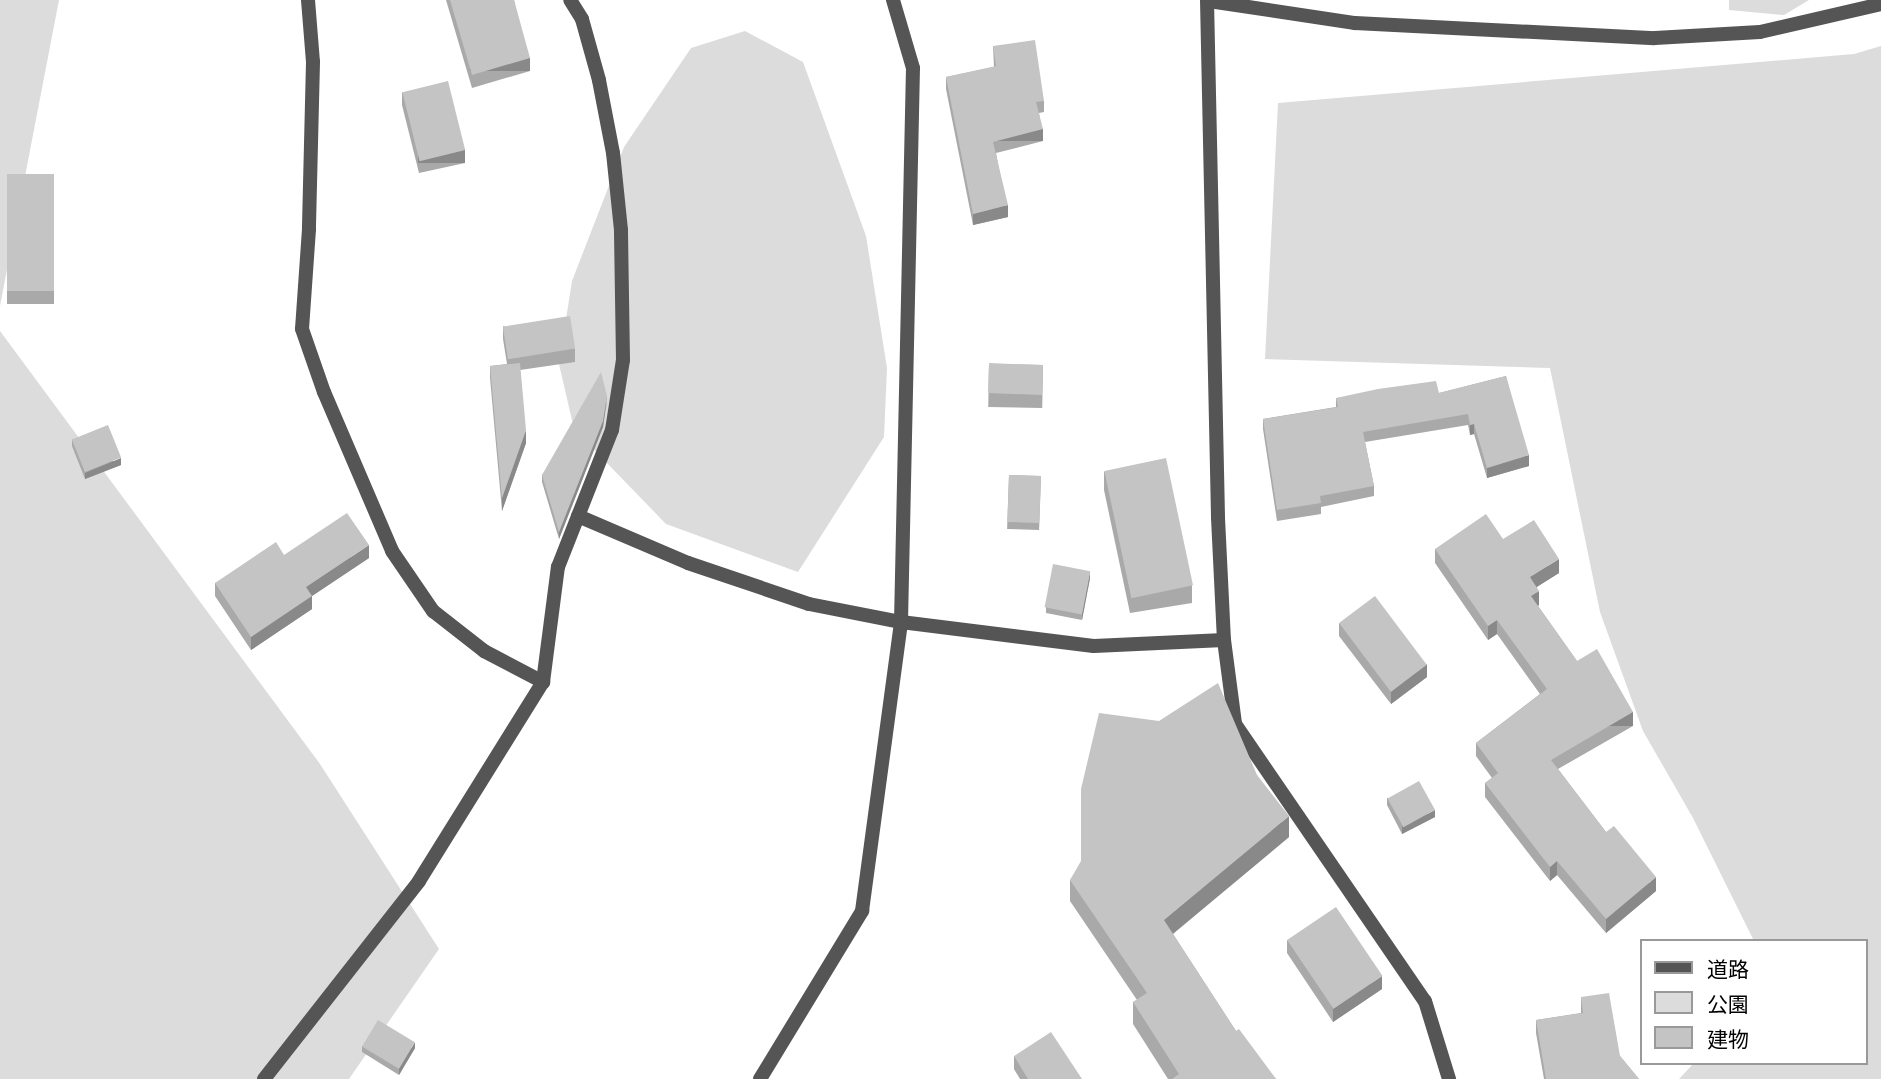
<!DOCTYPE html>
<html>
<head>
<meta charset="utf-8">
<style>
  body { margin:0 }
  #map { position:relative; width:1881px; height:1079px; overflow:hidden; background:#fff; font-family:"DejaVu Sans","Noto Sans JP",sans-serif }
  div>[style] { position:absolute }
  .green>* { inset:0; background:#dcdcdc }
  .minor>* { height:14px; margin:-7px; padding:0 7px; transform-origin:7px; border-radius:7px; background:#555 }
  .wall>* { inset:0; background:#a9a9a9; transform-origin:0 0 }
  .shaded-wall>* { inset:0; background:#898989; transform-origin:0 0 }
  .building>* { inset:0; background:#c4c4c4; transform-origin:0 0 }
  span { translate:-50% -50%; white-space:nowrap; text-align:center; line-height:1.15; -webkit-text-stroke:5px #fff; paint-order:stroke }
  .legend { position:absolute; left:1640px; top:939px; width:228px; height:126px; box-sizing:border-box; background:#fff; border:2px solid #999; margin:0; padding:9px 12px; list-style:none; font-size:21px; color:#000 }
  .legend li { display:flex; align-items:center; gap:14px; height:35px }
  .legend b { width:35px; border:2px solid #999 }
</style>
</head>
<body>
<div id="map">
  <div class="green">
    <div style="clip-path:polygon(0 0,59px 0,0 306px)"></div>
    <div style="clip-path:polygon(1729px 0,1809px 0,1784px 15px,1729px 10px)"></div>
    <div style="clip-path:polygon(745px 31px,803px 62px,866px 236px,887px 368px,884px 437px,798px 572px,666px 524px,574px 429px,559px 364px,572px 281px,624px 147px,691px 48px)"></div>
    <div style="clip-path:polygon(1881px 46px,1881px 1079px,1679px 1079px,1694px 1063px,1865px 1063px,1865px 941px,1754px 941px,1693px 818px,1643px 731px,1600px 612px,1550px 368px,1265px 359px,1278px 103px,1854px 54px)"></div>
    <div style="clip-path:polygon(0 331px,320px 764px,439px 949px,349px 1079px,0 1079px)"></div>
  </div>
  <div class="minor">
    <div style="left:308px;top:0;width:62px;rotate:85.4deg"></div>
    <div style="left:313px;top:62px;width:167px;rotate:91.4deg"></div>
    <div style="left:309px;top:229px;width:100px;rotate:94deg"></div>
    <div style="left:302px;top:329px;width:67px;rotate:70.8deg"></div>
    <div style="left:324px;top:392px;width:173px;rotate:66.8deg"></div>
    <div style="left:392px;top:551px;width:73px;rotate:55.7deg"></div>
    <div style="left:433px;top:611px;width:65px;rotate:38.1deg"></div>
    <div style="left:484px;top:651px;width:67px;rotate:27.7deg"></div>
    <div style="left:1207px;top:0;width:518px;rotate:88.78deg"></div>
    <div style="left:1218px;top:518px;width:122px;rotate:87.2deg"></div>
    <div style="left:1224px;top:640px;width:85px;rotate:82.5deg"></div>
    <div style="left:1235px;top:724px;width:336px;rotate:55.6deg"></div>
    <div style="left:1425px;top:1001px;width:82px;rotate:72.9deg"></div>
    <div style="left:1209px;top:1px;width:148px;rotate:8.6deg"></div>
    <div style="left:1355px;top:23px;width:300px;rotate:2.9deg"></div>
    <div style="left:1655px;top:38px;width:105px;rotate:-3.3deg"></div>
    <div style="left:1760px;top:32px;width:124px;rotate:-13deg"></div>
    <div style="left:578px;top:516px;width:120px;rotate:23.1deg"></div>
    <div style="left:688px;top:563px;width:128px;rotate:18.7deg"></div>
    <div style="left:809px;top:604px;width:94px;rotate:11.1deg"></div>
    <div style="left:901px;top:622px;width:194px;rotate:7.1deg"></div>
    <div style="left:1094px;top:646px;width:130px;rotate:-2.6deg"></div>
    <div style="left:264px;top:1079px;width:251px;rotate:-51.9deg"></div>
    <div style="left:419px;top:881px;width:234px;rotate:-58.1deg"></div>
    <div style="left:543px;top:682px;width:116px;rotate:-82.6deg"></div>
    <div style="left:558px;top:567px;width:147px;rotate:-68.5deg"></div>
    <div style="left:612px;top:430px;width:71px;rotate:-81.1deg"></div>
    <div style="left:623px;top:360px;width:130px;rotate:-90.9deg"></div>
    <div style="left:621px;top:230px;width:77px;rotate:-95.9deg"></div>
    <div style="left:613px;top:153px;width:74px;rotate:-100.9deg"></div>
    <div style="left:599px;top:80px;width:63px;rotate:-105.6deg"></div>
    <div style="left:582px;top:19px;width:22px;rotate:-122deg"></div>
    <div style="left:760px;top:1079px;width:197px;rotate:-58.7deg"></div>
    <div style="left:862px;top:911px;width:292px;rotate:-82.3deg"></div>
    <div style="left:901px;top:622px;width:554px;rotate:-88.76deg"></div>
    <div style="left:913px;top:68px;width:71px;rotate:-106.4deg"></div>
  </div>
  <div class="wall">
    <div style="clip-path:polygon(446px 0,514px 0,530px 71px,472px 88px)"></div>
    <div style="clip-path:polygon(993px 46px,1044px 101px,1044px 112px,1039px 113px,1043px 141px,996px 153px,1008px 217px,973px 225px,946px 89px,946px 77px,994px 67px)"></div>
    <div style="clip-path:polygon(402px 92px,465px 163px,419px 173px,402px 105px)"></div>
    <div style="left:7px;top:174px;width:47px;height:130px"></div>
    <div style="clip-path:polygon(503px 326px,575px 349px,575px 362px,520px 370px,526px 443px,502px 511px,490px 378px,490px 366px,507px 364px,503px 339px)"></div>
    <div style="left:1043px;top:365px;width:43px;height:54px;rotate:91deg"></div>
    <div style="clip-path:polygon(1506px 376px,1529px 466px,1487px 478px,1474px 434px,1470px 435px,1468px 425px,1365px 442px,1374px 486px,1374px 496px,1321px 507px,1321px 514px,1277px 521px,1263px 429px,1263px 419px,1336px 407px,1336px 398px,1439px 393px)"></div>
    <div style="clip-path:polygon(607px 402px,603px 427px,559px 539px,542px 482px,542px 475px)"></div>
    <div style="clip-path:polygon(72px 439px,121px 465px,85px 479px,72px 446px)"></div>
    <div style="clip-path:polygon(1104px 471px,1192px 585px,1192px 603px,1130px 613px,1104px 490px)"></div>
    <div style="left:1009px;top:475px;width:32px;height:54px;rotate:2deg"></div>
    <div style="clip-path:polygon(1503px 539px,1559px 573px,1537px 587px,1539px 605px,1538px 606px,1577px 661px,1633px 726px,1558px 769px,1606px 832px,1656px 891px,1606px 933px,1557px 875px,1550px 881px,1485px 797px,1485px 783px,1492px 778px,1476px 756px,1476px 743px,1540px 694px,1497px 634px,1488px 640px,1435px 563px,1435px 549px)"></div>
    <div style="clip-path:polygon(284px 555px,369px 558px,312px 596px,312px 609px,251px 650px,215px 596px,215px 583px)"></div>
    <div style="clip-path:polygon(1090px 578px,1082px 620px,1046px 613px,1046px 607px)"></div>
    <div style="clip-path:polygon(1339px 623px,1427px 677px,1391px 704px,1339px 636px)"></div>
    <div style="clip-path:polygon(1257px 775px,1289px 837px,1173px 934px,1236px 1031px,1276px 1079px,1168px 1079px,1133px 1024px,1133px 1002px,1137px 1000px,1070px 901px,1070px 880px)"></div>
    <div style="clip-path:polygon(1387px 798px,1435px 817px,1402px 834px,1387px 805px)"></div>
    <div style="clip-path:polygon(1287px 940px,1382px 989px,1333px 1022px,1287px 953px)"></div>
    <div style="clip-path:polygon(1581px 997px,1620px 1056px,1639px 1079px,1544px 1079px,1536px 1033px,1536px 1020px,1581px 1013px)"></div>
    <div style="clip-path:polygon(362px 1046px,415px 1048px,399px 1075px,362px 1052px)"></div>
    <div style="clip-path:polygon(1014px 1056px,1082px 1079px,1020px 1079px,1014px 1069px)"></div>
  </div>
  <div class="shaded-wall">
    <div style="left:530px;top:58px;width:13px;height:60px;rotate:90deg"></div>
    <div style="left:1043px;top:129px;width:12px;height:52px;rotate:90deg"></div>
    <div style="left:465px;top:150px;width:13px;height:47px;rotate:90deg"></div>
    <div style="clip-path:polygon(1008px 205px,1008px 217px,973px 225px,973px 214px)"></div>
    <div style="clip-path:polygon(607px 396px,603px 427px,559px 539px,559px 532px)"></div>
    <div style="clip-path:polygon(1474px 424px,1474px 434px,1470px 435px,1470px 425px)"></div>
    <div style="clip-path:polygon(526px 430px,526px 443px,502px 511px,502px 498px)"></div>
    <div style="clip-path:polygon(1529px 455px,1529px 466px,1487px 478px,1487px 468px)"></div>
    <div style="clip-path:polygon(121px 458px,121px 465px,85px 479px,85px 473px)"></div>
    <div style="clip-path:polygon(369px 545px,369px 558px,312px 596px,312px 609px,251px 650px,251px 637px,306px 587px)"></div>
    <div style="clip-path:polygon(1559px 559px,1559px 573px,1530px 591px,1530px 577px)"></div>
    <div style="clip-path:polygon(1090px 571px,1090px 578px,1082px 620px,1082px 614px)"></div>
    <div style="clip-path:polygon(1539px 591px,1539px 605px,1531px 610px,1531px 596px)"></div>
    <div style="clip-path:polygon(1497px 620px,1497px 634px,1488px 640px,1488px 626px)"></div>
    <div style="clip-path:polygon(1427px 664px,1427px 677px,1391px 704px,1391px 692px)"></div>
    <div style="left:1633px;top:712px;width:14px;height:95px;rotate:90deg"></div>
    <div style="clip-path:polygon(1435px 810px,1435px 817px,1402px 834px,1402px 827px)"></div>
    <div style="clip-path:polygon(1289px 816px,1289px 837px,1164px 941px,1164px 920px)"></div>
    <div style="clip-path:polygon(1557px 861px,1557px 875px,1550px 881px,1550px 867px)"></div>
    <div style="clip-path:polygon(1656px 877px,1656px 891px,1606px 933px,1606px 919px)"></div>
    <div style="clip-path:polygon(1382px 976px,1382px 989px,1333px 1022px,1333px 1009px)"></div>
    <div style="clip-path:polygon(415px 1042px,415px 1048px,399px 1075px,399px 1069px)"></div>
  </div>
  <div class="building">
    <div style="clip-path:polygon(450px 0,514px 0,530px 58px,472px 75px)"></div>
    <div style="clip-path:polygon(1035px 40px,1044px 101px,1036px 102px,1043px 129px,993px 142px,1008px 205px,973px 214px,946px 77px,996px 66px,993px 46px)"></div>
    <div style="left:448px;top:81px;width:71px;height:47px;rotate:76deg"></div>
    <div style="left:7px;top:174px;width:47px;height:117px"></div>
    <div style="left:570px;top:316px;width:33px;height:68px;rotate:81deg"></div>
    <div style="clip-path:polygon(520px 363px,526px 430px,502px 498px,490px 366px)"></div>
    <div style="left:1043px;top:365px;width:30px;height:54px;rotate:92deg"></div>
    <div style="clip-path:polygon(601px 372px,607px 396px,603px 421px,559px 532px,542px 475px)"></div>
    <div style="clip-path:polygon(1506px 376px,1529px 455px,1487px 468px,1474px 424px,1470px 425px,1468px 414px,1363px 432px,1374px 486px,1320px 496px,1321px 503px,1277px 510px,1263px 419px,1338px 407px,1336px 398px,1378px 389px,1436px 381px,1439px 393px)"></div>
    <div style="left:108px;top:425px;width:35px;height:39px;rotate:68deg"></div>
    <div style="left:1166px;top:458px;width:130px;height:63px;rotate:78deg"></div>
    <div style="left:1009px;top:475px;width:32px;height:47px;rotate:2deg"></div>
    <div style="clip-path:polygon(347px 513px,369px 545px,306px 587px,312px 596px,251px 637px,215px 583px,276px 542px,284px 555px)"></div>
    <div style="clip-path:polygon(1486px 514px,1503px 539px,1534px 520px,1559px 559px,1530px 577px,1539px 591px,1531px 596px,1577px 661px,1597px 649px,1633px 712px,1551px 760px,1606px 832px,1614px 826px,1656px 877px,1606px 919px,1557px 861px,1550px 867px,1485px 783px,1498px 773px,1476px 743px,1547px 689px,1497px 620px,1488px 626px,1435px 549px)"></div>
    <div style="left:1053px;top:564px;width:38px;height:44px;rotate:11deg"></div>
    <div style="left:1375px;top:596px;width:86px;height:45px;rotate:53deg"></div>
    <div style="clip-path:polygon(1218px 683px,1257px 775px,1289px 816px,1164px 920px,1236px 1031px,1239px 1029px,1276px 1079px,1172px 1079px,1179px 1074px,1133px 1002px,1147px 993px,1070px 880px,1081px 861px,1081px 789px,1099px 713px,1159px 721px)"></div>
    <div style="left:1419px;top:781px;width:33px;height:36px;rotate:61deg"></div>
    <div style="left:1336px;top:907px;width:83px;height:59px;rotate:56deg"></div>
    <div style="clip-path:polygon(1609px 993px,1620px 1056px,1639px 1079px,1546px 1079px,1536px 1020px,1583px 1013px,1581px 997px)"></div>
    <div style="left:378px;top:1020px;width:43px;height:31px;rotate:31deg"></div>
    <div style="clip-path:polygon(1051px 1032px,1082px 1079px,1028px 1079px,1014px 1056px)"></div>
  </div>
  <ul class="legend">
  <li><b style="height:9px;background:#555"></b>道路</li>
  <li><b style="height:19px;background:#dcdcdc"></b>公園</li>
  <li><b style="height:19px;background:#c4c4c4"></b>建物</li>
  </ul>
</div>
</body>
</html>
